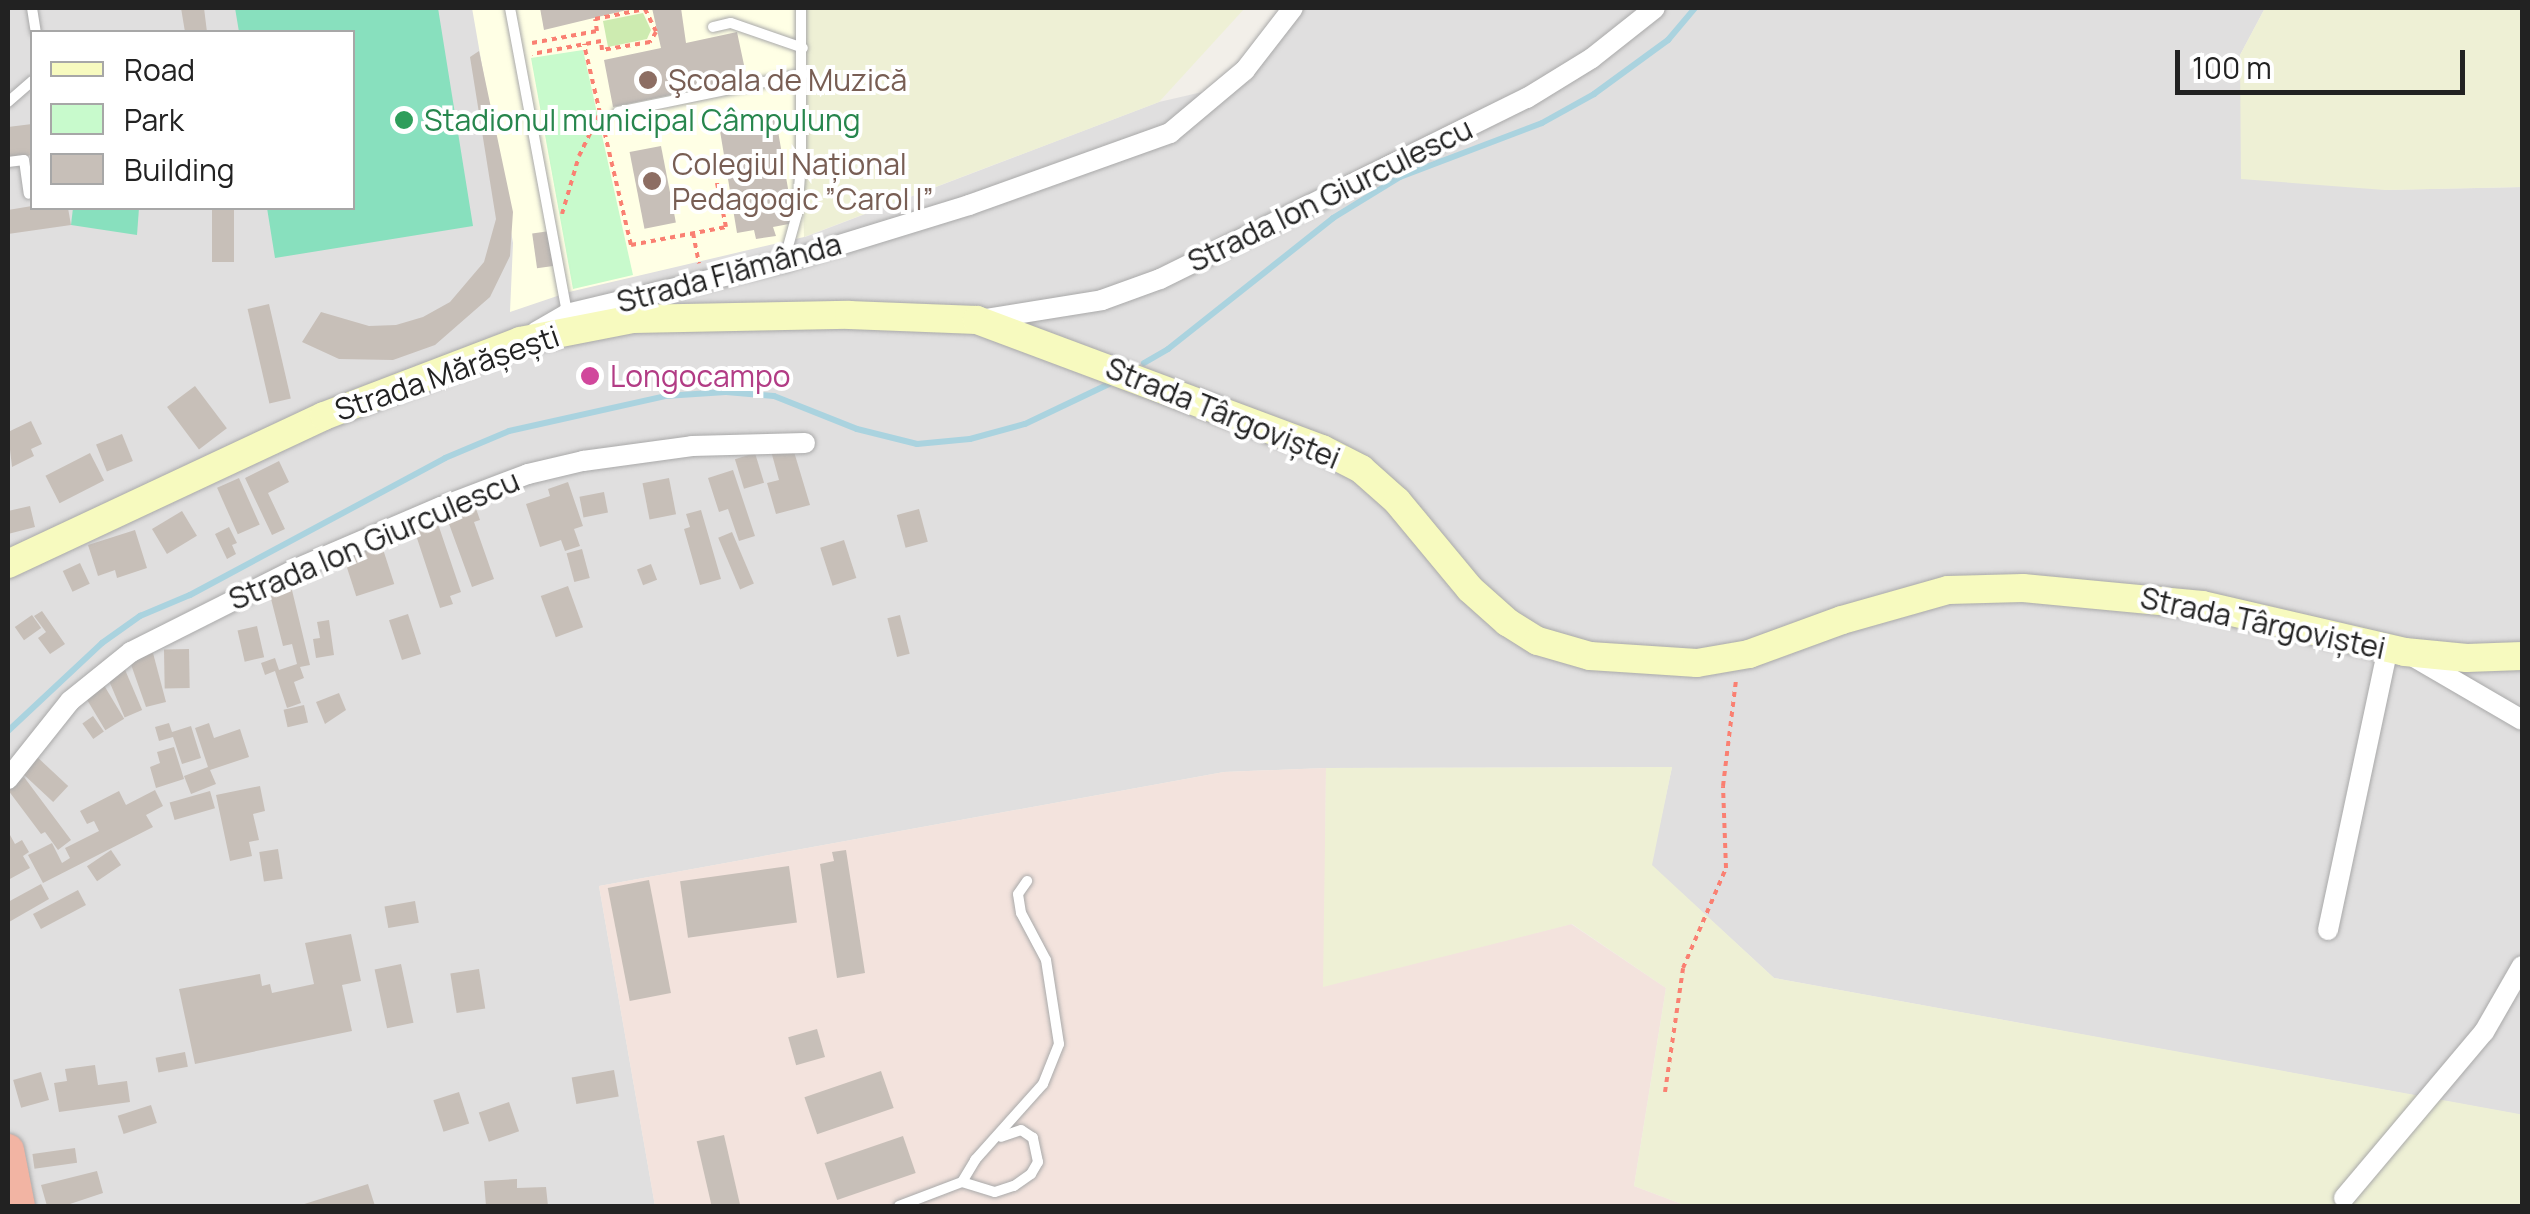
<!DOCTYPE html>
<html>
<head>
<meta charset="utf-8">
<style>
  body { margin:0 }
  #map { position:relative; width:2530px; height:1214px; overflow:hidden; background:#f2efe9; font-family:Manrope,sans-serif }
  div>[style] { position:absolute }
  .residential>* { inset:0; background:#e0dfdf }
  .education>* { inset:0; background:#ffffe5 }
  .military>* { inset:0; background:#f3e3dd }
  .farmland>* { inset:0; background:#eef0d5 }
  .grass>* { inset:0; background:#cdebb0 }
  .park>* { inset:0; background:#c8facc }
  .pitch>* { inset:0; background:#88e0be }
  .stream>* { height:6px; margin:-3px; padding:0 3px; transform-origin:3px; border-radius:3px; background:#aad3df }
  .building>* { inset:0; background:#c7bfb8; transform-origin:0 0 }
  .path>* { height:4px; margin-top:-2px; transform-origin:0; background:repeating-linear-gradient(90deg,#fa8072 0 5px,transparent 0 10px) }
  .roads { filter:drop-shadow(0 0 2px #a9a9a9) drop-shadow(0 0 2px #a9a9a9) }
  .service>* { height:10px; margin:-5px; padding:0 5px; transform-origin:5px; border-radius:5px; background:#fff }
  .minor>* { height:20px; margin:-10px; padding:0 10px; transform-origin:10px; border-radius:10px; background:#fff }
  .secondary>* { height:28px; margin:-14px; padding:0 14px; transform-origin:14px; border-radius:14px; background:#f7fabf }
  .trunk>* { height:32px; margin:-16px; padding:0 16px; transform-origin:16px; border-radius:16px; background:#f2b4a3 }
  .dots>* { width:28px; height:28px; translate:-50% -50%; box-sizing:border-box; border:5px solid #fff; border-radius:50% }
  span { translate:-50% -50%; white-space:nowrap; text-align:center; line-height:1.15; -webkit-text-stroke:8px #fff; paint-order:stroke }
  .education-label { font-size:30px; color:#785e54 }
  .left { translate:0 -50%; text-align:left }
  .leisure-label { font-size:30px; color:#27864d }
  .street-label { font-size:30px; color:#222 }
  .hotel-label { font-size:30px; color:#b23c85 }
  .frame { position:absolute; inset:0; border:10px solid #222; pointer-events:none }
  .legend { position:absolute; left:30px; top:30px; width:325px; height:180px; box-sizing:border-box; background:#fff; border:2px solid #a7a7a7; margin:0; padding:12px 18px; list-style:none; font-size:30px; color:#222 }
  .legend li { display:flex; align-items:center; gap:20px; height:50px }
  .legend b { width:50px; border:2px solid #a7a7a7 }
  .scale { position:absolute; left:2175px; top:50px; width:290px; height:45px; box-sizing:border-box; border:5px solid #222; border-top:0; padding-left:12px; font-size:30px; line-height:35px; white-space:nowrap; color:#222; -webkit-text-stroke:8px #fff; paint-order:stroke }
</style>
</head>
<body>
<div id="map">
  <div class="residential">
    <div style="clip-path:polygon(evenodd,8px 8px,801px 8px,805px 237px,1159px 102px,1250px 81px,1296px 8px,2265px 8px,2240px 55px,2385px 190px,2522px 187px,2522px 1115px,1774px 978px,1651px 865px,1672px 767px,1326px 768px,1224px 772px,599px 886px,655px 1206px,8px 1206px,8px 8px,32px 32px,352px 32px,352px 208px,32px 208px,32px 32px)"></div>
  </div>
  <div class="education">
    <div style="clip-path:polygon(472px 8px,801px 8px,804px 237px,569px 292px,510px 312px,513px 243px)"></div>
  </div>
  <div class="military">
    <div style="clip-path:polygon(1326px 768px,1324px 986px,1571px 924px,1666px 988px,1634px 1186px,1687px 1206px,655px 1206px,599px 886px,1224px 772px)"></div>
  </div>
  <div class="farmland">
    <div style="clip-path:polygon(801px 8px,1245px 8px,1159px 102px,804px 237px)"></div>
    <div style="clip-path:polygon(2265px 8px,2522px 8px,2522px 187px,2385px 190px,2241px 179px,2240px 55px)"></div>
    <div style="clip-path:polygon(1672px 767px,1652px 865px,1774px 978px,2519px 1114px,2522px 1115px,2522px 1206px,1687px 1206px,1634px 1186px,1666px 988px,1572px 924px,1323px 987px,1326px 768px)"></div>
  </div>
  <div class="grass">
    <div style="clip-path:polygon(643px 13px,651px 30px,647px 39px,608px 47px,603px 21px)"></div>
  </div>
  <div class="park">
    <div style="clip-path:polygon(583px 50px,633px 275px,573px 289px,531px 58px)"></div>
  </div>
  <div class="pitch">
    <div style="clip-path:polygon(235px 8px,438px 8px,473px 226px,275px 258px,267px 208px,352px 208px,352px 32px,239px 32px)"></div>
    <div style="clip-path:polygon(73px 208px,139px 208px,137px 235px,71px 225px)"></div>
  </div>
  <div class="stream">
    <div style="left:1144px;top:363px;width:28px;rotate:-30deg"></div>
    <div style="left:1168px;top:349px;width:211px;rotate:-38.4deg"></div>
    <div style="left:1333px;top:218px;width:79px;rotate:-31.5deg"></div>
    <div style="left:1400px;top:177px;width:152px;rotate:-20.8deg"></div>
    <div style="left:1542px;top:123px;width:60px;rotate:-29.1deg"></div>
    <div style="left:1594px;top:94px;width:92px;rotate:-36.1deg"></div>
    <div style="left:1668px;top:40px;width:42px;rotate:-49.8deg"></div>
    <div style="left:8px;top:731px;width:129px;rotate:-43.1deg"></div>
    <div style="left:102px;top:643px;width:47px;rotate:-35.4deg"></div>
    <div style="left:140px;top:616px;width:54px;rotate:-22.8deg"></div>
    <div style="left:190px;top:595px;width:289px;rotate:-28.2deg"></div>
    <div style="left:445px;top:458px;width:69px;rotate:-22.9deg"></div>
    <div style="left:509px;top:431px;width:160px;rotate:-12.6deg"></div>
    <div style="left:665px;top:396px;width:61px;rotate:-3.8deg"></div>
    <div style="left:726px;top:392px;width:48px;rotate:4.8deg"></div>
    <div style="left:774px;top:396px;width:89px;rotate:21.7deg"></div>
    <div style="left:857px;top:429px;width:62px;rotate:14deg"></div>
    <div style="left:917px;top:444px;width:53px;rotate:-5.4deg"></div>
    <div style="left:970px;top:439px;width:57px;rotate:-15.3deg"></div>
    <div style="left:1025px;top:424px;width:93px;rotate:-25.5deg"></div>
  </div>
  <div class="building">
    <div style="clip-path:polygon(181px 8px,204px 8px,207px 32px,185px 32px)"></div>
    <div style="clip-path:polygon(540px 8px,631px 8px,631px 9px,544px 30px)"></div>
    <div style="clip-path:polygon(652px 8px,681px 8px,686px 43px,737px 32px,747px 79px,613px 107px,604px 60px,661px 48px)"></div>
    <div style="clip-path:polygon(479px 51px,513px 212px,510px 256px,490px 297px,435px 345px,393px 360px,339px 359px,302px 342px,321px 312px,369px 326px,396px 325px,423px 317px,450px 302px,484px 262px,496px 219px,470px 57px)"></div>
    <div style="clip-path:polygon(749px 113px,750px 119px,775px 114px,794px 223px,773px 227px,776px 236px,756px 239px,754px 230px,737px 233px,718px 119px)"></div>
    <div style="clip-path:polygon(32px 124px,32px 155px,8px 159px,8px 127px)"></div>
    <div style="left:661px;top:146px;width:78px;height:32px;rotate:79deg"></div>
    <div style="clip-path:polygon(32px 206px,68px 208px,71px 225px,8px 234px,8px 210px)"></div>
    <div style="left:212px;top:208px;width:22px;height:54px"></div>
    <div style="left:550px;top:231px;width:35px;height:18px;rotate:82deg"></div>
    <div style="left:269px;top:304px;width:97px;height:22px;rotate:77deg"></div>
    <div style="left:195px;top:386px;width:53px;height:35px;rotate:53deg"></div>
    <div style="clip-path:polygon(31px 421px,42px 444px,31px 449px,34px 456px,12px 467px,8px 432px)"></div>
    <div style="left:122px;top:434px;width:29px;height:28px;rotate:68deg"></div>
    <div style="clip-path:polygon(792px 445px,810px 505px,776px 514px,767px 483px,779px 480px,771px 451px)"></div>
    <div style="left:90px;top:453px;width:31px;height:50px;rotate:63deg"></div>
    <div style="left:755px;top:453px;width:31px;height:21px;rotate:73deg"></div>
    <div style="clip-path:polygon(279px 461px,289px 482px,268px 493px,285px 529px,272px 535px,245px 478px)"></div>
    <div style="clip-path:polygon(733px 470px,755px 536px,739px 541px,728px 509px,719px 512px,708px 478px)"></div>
    <div style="left:239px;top:478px;width:51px;height:24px;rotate:66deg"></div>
    <div style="left:669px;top:478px;width:37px;height:27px;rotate:79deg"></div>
    <div style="clip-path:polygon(568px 482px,583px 526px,574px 529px,580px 546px,565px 551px,561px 540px,540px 547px,526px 504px,550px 496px,548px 489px)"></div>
    <div style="left:604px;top:492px;width:21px;height:25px;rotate:79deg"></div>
    <div style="clip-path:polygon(474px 503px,480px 520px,474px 522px,494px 579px,472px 587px,445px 513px)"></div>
    <div style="clip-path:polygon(30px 506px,35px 527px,8px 534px,8px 511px)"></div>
    <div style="left:919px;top:509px;width:34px;height:23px;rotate:75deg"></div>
    <div style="clip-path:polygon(701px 510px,721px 579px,700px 585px,684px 529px,690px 527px,686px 514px)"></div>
    <div style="left:182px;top:511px;width:29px;height:35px;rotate:59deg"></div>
    <div style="clip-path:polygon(436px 518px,461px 592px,450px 596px,453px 604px,440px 608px,413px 526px)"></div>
    <div style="clip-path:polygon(229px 527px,237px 543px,232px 545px,236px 554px,227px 559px,215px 534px)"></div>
    <div style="clip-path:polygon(135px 530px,147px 568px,117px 578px,115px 570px,98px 576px,88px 545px)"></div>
    <div style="left:732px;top:532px;width:56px;height:15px;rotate:67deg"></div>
    <div style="left:844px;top:540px;width:40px;height:25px;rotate:72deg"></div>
    <div style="left:381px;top:543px;width:43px;height:40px;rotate:72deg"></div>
    <div style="left:582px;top:549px;width:30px;height:16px;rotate:75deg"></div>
    <div style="left:80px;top:563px;width:23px;height:19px;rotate:65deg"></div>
    <div style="left:651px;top:564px;width:17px;height:15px;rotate:69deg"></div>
    <div style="clip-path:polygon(291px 586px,310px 665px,300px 667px,304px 678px,294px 682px,301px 703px,287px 708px,275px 671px,265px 675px,261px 663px,275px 658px,279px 670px,297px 664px,292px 644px,283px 646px,269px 591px)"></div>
    <div style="left:568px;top:586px;width:44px;height:29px;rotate:70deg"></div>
    <div style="clip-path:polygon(42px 611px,65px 644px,50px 654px,38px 638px,46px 632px,34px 616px)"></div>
    <div style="left:408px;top:614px;width:42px;height:20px;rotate:72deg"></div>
    <div style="left:32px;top:615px;width:16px;height:21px;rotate:55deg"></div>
    <div style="left:900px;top:615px;width:40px;height:13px;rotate:76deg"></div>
    <div style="clip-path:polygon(329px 620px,334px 655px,316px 658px,313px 639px,320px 638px,317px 622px)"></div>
    <div style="left:257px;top:626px;width:32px;height:20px;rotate:77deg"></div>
    <div style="left:189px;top:649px;width:39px;height:25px;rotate:89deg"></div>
    <div style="clip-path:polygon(153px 653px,166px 702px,146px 707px,129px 659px)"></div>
    <div style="left:123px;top:665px;width:49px;height:19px;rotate:67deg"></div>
    <div style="left:102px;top:682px;width:43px;height:22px;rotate:59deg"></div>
    <div style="clip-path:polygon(339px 693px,346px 710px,325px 724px,316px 702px)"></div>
    <div style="left:304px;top:705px;width:18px;height:21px;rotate:77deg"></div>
    <div style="left:93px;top:716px;width:19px;height:13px;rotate:55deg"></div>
    <div style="clip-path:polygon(169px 723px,172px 732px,191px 726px,201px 758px,182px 764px,173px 737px,159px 741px,155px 727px)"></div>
    <div style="clip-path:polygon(209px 723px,214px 738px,240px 729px,249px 757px,210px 770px,216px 784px,191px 794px,184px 776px,208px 767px,195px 728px)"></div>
    <div style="clip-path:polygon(174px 747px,184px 779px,156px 788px,150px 767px,160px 763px,157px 752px)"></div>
    <div style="left:36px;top:756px;width:44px;height:22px;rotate:43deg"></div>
    <div style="clip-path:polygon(24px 777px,71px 840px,58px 850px,45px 832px,41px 834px,8px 790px)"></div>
    <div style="clip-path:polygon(260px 786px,265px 811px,253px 814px,259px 840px,249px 842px,252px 856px,230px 861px,216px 795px)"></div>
    <div style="clip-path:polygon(155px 790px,163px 806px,146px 815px,153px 827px,43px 883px,28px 855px,52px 843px,62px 863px,70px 858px,65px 848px,99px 831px,94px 821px,87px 824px,80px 811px,119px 791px,126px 805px)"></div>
    <div style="left:210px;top:791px;width:18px;height:42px;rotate:74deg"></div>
    <div style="clip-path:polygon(10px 835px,15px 844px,22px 840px,29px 852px,23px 856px,30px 868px,8px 880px)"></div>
    <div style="left:278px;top:849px;width:30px;height:19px;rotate:81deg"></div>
    <div style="left:111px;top:850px;width:18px;height:29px;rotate:56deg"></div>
    <div style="clip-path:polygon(846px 850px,865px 973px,837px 978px,820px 864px,834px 861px,832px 852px)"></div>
    <div style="left:789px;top:866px;width:57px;height:110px;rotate:82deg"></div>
    <div style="left:649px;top:880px;width:115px;height:42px;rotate:79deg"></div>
    <div style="clip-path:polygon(41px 884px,49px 899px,9px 922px,8px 902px)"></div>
    <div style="left:78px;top:890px;width:17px;height:51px;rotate:62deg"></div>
    <div style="left:415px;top:901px;width:22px;height:31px;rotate:80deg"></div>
    <div style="clip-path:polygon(351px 934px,361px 981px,342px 985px,352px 1031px,195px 1064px,179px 989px,260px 974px,262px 986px,270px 984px,272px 993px,314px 984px,305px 943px)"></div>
    <div style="left:401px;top:964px;width:60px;height:27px;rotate:78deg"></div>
    <div style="left:479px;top:969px;width:40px;height:29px;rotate:81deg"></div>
    <div style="left:817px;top:1029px;width:29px;height:30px;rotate:74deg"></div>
    <div style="left:185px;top:1052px;width:15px;height:30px;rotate:79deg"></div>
    <div style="clip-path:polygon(95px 1065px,98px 1085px,127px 1081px,130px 1102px,59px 1112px,54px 1083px,67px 1081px,65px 1069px)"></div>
    <div style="left:614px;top:1070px;width:27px;height:43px;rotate:80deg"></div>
    <div style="left:881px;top:1071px;width:39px;height:81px;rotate:71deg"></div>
    <div style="left:41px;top:1072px;width:29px;height:29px;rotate:74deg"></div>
    <div style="left:459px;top:1092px;width:33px;height:27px;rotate:72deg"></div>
    <div style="left:509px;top:1102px;width:31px;height:32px;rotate:71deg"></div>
    <div style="left:151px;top:1105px;width:19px;height:35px;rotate:72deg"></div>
    <div style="left:724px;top:1135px;width:73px;height:28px;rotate:77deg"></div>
    <div style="left:903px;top:1136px;width:39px;height:83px;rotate:71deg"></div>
    <div style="left:75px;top:1148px;width:15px;height:43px;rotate:82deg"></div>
    <div style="clip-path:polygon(97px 1171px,103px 1193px,64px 1206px,47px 1206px,41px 1185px)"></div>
    <div style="clip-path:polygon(517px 1179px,517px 1188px,546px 1187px,548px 1206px,486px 1206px,484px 1181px)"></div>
    <div style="clip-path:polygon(368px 1184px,375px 1206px,298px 1206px)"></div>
  </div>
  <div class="path">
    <div style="left:532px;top:43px;width:66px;rotate:-10.5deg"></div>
    <div style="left:597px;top:31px;width:12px;rotate:-99deg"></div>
    <div style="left:595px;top:19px;width:51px;rotate:-11.3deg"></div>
    <div style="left:645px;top:9px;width:25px;rotate:64deg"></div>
    <div style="left:656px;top:32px;width:12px;rotate:121deg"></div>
    <div style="left:650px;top:42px;width:49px;rotate:170.5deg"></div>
    <div style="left:602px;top:50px;width:9px;rotate:-96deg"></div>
    <div style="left:601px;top:41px;width:70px;rotate:169.3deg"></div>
    <div style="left:600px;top:113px;width:136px;rotate:76.8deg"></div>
    <div style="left:631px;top:245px;width:97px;rotate:-10.7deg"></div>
    <div style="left:726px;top:227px;width:45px;rotate:-101.6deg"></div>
    <div style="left:562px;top:214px;width:60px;rotate:-73.7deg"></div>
    <div style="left:579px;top:156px;width:48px;rotate:-64deg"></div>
    <div style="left:600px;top:113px;width:71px;rotate:-103.1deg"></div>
    <div style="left:693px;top:233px;width:31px;rotate:79deg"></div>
    <div style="left:1665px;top:1092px;width:125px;rotate:-81.7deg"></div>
    <div style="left:1683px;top:968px;width:109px;rotate:-66.7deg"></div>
    <div style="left:1726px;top:868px;width:82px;rotate:-92.1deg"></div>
    <div style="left:1723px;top:786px;width:107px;rotate:-83deg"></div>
  </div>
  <div class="roads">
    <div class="service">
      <div style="left:32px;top:8px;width:24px;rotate:81deg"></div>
      <div style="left:510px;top:8px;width:310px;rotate:79.4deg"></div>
      <div style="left:713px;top:27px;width:18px;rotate:-13deg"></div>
      <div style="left:731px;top:23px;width:76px;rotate:19.1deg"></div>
      <div style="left:8px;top:102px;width:32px;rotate:-41deg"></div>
      <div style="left:618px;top:112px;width:189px;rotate:-11.6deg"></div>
      <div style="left:8px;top:162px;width:16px;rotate:-7deg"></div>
      <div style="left:24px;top:160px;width:34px;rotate:82deg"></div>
      <div style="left:784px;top:261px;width:49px;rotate:-74.5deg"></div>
      <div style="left:797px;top:214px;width:51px;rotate:-85.5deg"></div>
      <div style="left:801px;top:163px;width:155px;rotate:-90deg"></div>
      <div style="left:962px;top:1182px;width:34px;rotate:17deg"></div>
      <div style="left:995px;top:1192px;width:20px;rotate:-18deg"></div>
      <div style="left:1014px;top:1186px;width:21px;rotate:-35deg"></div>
      <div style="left:1031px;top:1174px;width:14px;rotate:-60deg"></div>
      <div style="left:1038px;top:1162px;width:25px;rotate:-102deg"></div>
      <div style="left:1033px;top:1138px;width:14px;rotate:-146deg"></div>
      <div style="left:1021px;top:1130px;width:21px;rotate:161deg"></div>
      <div style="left:899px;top:1206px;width:67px;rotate:-20.9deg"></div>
      <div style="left:962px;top:1182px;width:26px;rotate:-59deg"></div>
      <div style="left:975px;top:1160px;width:102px;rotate:-48.2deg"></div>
      <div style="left:1043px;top:1084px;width:43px;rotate:-68.2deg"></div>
      <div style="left:1059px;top:1044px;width:85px;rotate:-98.8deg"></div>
      <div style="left:1046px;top:960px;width:53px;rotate:-118deg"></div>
      <div style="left:1021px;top:913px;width:19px;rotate:-99deg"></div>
      <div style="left:1018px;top:894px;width:16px;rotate:-55deg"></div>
    </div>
    <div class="minor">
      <div style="left:979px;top:320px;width:125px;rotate:-9.2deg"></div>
      <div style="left:1102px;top:300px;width:62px;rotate:-19.9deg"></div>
      <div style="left:1160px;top:279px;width:409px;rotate:-26.3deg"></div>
      <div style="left:1527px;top:98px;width:76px;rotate:-31.6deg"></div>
      <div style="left:1592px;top:58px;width:80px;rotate:-38.4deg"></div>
      <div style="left:536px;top:332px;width:36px;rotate:-30deg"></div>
      <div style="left:567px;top:314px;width:223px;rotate:-13.5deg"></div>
      <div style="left:784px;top:262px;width:194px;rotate:-17.1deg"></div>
      <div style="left:969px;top:205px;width:214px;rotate:-19.7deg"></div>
      <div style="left:1170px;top:133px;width:98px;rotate:-40deg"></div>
      <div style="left:1245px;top:70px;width:78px;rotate:-52.3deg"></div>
      <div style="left:2412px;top:656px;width:127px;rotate:30.2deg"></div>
      <div style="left:8px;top:779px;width:100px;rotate:-51.5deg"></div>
      <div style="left:70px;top:701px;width:78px;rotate:-38.8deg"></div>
      <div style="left:131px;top:652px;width:185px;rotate:-26.7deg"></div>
      <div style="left:296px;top:569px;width:158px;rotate:-23.2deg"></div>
      <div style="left:441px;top:507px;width:93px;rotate:-20.8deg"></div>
      <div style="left:528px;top:474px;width:57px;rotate:-13.3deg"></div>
      <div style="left:583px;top:461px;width:110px;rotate:-7.8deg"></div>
      <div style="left:692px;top:446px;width:113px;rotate:-1.5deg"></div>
      <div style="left:2328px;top:930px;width:288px;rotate:-78deg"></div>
      <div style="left:2344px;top:1198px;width:217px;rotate:-49.9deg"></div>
      <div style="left:2484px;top:1032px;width:76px;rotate:-60.1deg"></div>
    </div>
    <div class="secondary">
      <div style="left:8px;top:564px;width:349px;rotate:-25.1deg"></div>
      <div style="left:324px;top:416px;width:210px;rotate:-20.9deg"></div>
      <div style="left:520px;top:341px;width:115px;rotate:-11deg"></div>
      <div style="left:633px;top:319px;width:216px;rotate:-1.1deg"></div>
      <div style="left:849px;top:315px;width:128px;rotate:2.2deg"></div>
      <div style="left:977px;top:320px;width:368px;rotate:20.5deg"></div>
      <div style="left:1322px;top:449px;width:44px;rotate:27.1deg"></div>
      <div style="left:1361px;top:469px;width:48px;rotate:41.6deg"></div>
      <div style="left:1397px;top:501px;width:114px;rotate:50.3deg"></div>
      <div style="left:1470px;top:589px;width:50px;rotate:41.7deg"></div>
      <div style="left:1507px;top:622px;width:36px;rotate:32deg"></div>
      <div style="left:1538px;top:641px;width:54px;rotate:16.1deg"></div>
      <div style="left:1590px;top:656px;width:107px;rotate:3.7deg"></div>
      <div style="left:1697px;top:663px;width:53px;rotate:-9.8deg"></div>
      <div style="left:1749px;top:654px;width:99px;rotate:-20.1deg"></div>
      <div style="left:1842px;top:620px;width:110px;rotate:-15.8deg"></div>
      <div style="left:1948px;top:590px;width:75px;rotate:-1.5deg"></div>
      <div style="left:2023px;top:588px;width:180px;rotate:5.4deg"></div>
      <div style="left:2202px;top:605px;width:208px;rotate:13deg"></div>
      <div style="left:2405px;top:652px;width:62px;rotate:5.5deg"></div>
      <div style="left:2467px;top:658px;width:55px;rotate:-2.1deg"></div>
    </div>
    <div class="trunk">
      <div style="left:8px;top:1150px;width:57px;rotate:78.9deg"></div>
    </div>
  </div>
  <div class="dots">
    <div style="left:648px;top:80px;background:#8d6e63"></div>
    <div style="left:404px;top:120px;background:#2e9e5b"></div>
    <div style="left:652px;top:181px;background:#8d6e63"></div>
    <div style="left:590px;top:376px;background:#d1479c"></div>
  </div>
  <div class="education-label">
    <span class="left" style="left:668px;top:80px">Şcoala de Muzică</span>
    <span class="left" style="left:672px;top:181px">Colegiul Național<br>Pedagogic ”Carol I”</span>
  </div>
  <div class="leisure-label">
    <span class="left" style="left:424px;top:120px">Stadionul municipal Câmpulung</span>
  </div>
  <div class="street-label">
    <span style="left:1330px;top:195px;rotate:-26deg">Strada Ion Giurculescu</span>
    <span style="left:729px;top:273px;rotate:-15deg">Strada Flămânda</span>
    <span style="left:447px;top:373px;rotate:-19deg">Strada Mărășești</span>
    <span style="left:1223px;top:413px;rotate:22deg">Strada Târgoviștei</span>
    <span style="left:374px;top:540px;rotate:-23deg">Strada Ion Giurculescu</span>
    <span style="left:2263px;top:623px;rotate:12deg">Strada Târgoviștei</span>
  </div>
  <div class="hotel-label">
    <span class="left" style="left:610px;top:376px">Longocampo</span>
  </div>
  <div class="frame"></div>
  <ul class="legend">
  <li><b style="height:12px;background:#f7fabf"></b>Road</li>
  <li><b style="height:28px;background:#c8facc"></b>Park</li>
  <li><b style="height:28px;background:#c7bfb8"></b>Building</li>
  </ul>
  <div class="scale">100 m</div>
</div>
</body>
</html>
